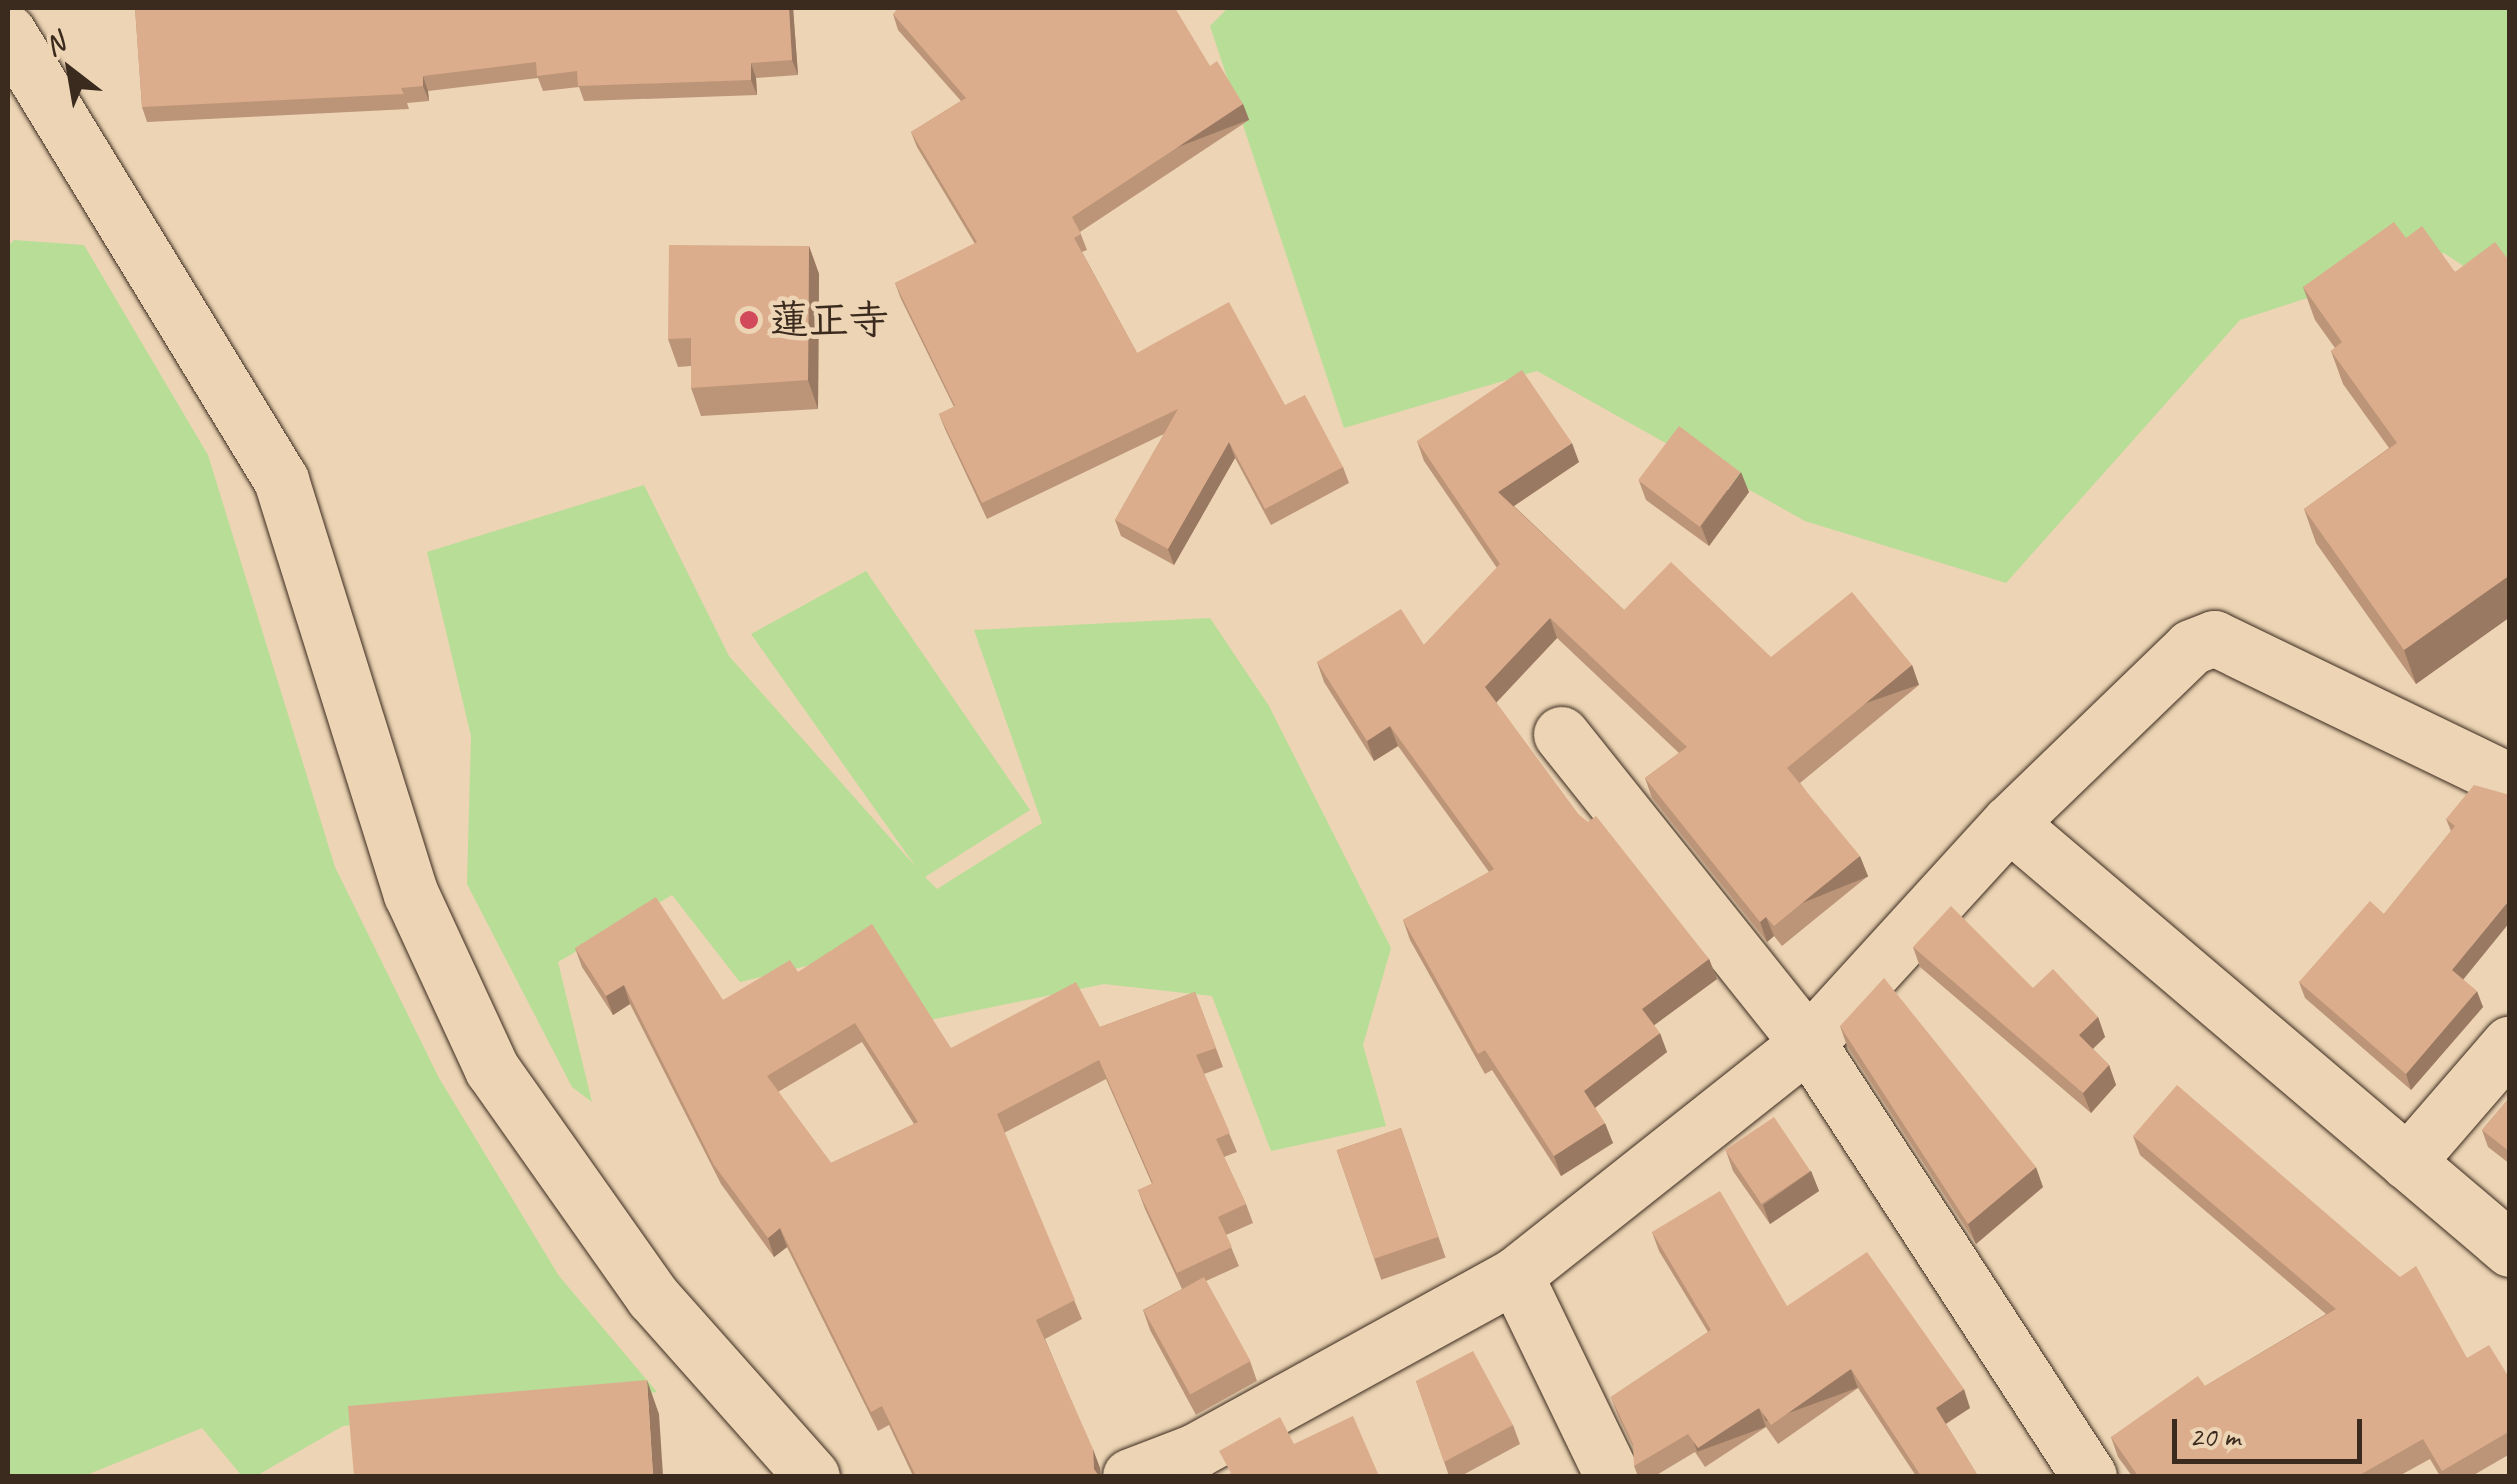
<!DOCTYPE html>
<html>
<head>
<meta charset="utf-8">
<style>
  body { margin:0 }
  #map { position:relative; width:2517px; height:1484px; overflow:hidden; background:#ecd4b4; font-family:Caveat,"Klee One",sans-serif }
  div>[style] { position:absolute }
  .green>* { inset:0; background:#b8dd97 }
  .roads { filter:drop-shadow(0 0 2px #3b2a1e) drop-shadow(0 0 2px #3b2a1e) }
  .minor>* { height:55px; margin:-27.5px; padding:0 27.5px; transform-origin:27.5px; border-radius:27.5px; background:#ecd4b4 }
  .wall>* { inset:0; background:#bc9578; transform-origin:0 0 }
  .shaded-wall>* { inset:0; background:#997962; transform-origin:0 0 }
  .building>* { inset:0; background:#dbad8c; transform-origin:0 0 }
  .dots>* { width:28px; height:28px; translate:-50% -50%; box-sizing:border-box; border:5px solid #ecd4b4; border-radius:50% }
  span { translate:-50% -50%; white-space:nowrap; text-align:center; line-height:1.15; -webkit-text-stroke:9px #ecd4b4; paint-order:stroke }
  .poi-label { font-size:40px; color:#3b2a1e; font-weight:700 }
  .left { translate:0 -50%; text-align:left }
  .frame { position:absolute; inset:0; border:10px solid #3b2a1e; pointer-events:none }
  .north { position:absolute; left:20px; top:20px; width:100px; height:100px; -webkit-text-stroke:8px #ecd4b4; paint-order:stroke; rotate:329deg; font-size:28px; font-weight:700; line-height:40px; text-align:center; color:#3b2a1e }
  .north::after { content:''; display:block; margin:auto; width:35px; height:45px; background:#3b2a1e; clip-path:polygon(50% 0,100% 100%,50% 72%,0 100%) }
  .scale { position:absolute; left:2172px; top:1419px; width:190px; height:45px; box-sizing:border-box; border:5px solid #3b2a1e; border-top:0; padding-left:12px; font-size:30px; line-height:35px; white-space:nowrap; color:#3b2a1e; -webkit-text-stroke:8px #ecd4b4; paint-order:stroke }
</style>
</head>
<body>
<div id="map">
  <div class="green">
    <div style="clip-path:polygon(1228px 8px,2509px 8px,2509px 296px,2444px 253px,2240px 320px,2006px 583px,1805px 521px,1537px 371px,1344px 428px,1210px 26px)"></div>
    <div style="clip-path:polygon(14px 240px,84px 245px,208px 455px,335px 867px,439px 1078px,559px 1276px,657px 1392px,343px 1426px,256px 1476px,242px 1476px,202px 1428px,84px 1476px,8px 1476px,8px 246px)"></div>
    <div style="clip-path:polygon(644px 485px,729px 656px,916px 867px,751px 634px,866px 571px,1030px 810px,925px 877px,937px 889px,1042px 823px,974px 630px,1210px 618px,1269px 706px,1391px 948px,1363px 1045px,1386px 1126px,1271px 1151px,1212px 996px,1104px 984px,910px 1024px,827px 961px,740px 982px,672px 895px,558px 962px,592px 1102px,572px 1087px,467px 884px,471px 736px,427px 552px)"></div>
  </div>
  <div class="roads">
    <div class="minor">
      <div style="left:8px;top:32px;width:525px;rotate:58.64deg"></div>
      <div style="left:281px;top:480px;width:434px;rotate:72.6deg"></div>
      <div style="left:411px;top:894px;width:193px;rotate:65.2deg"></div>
      <div style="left:492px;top:1069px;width:279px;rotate:54.8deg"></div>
      <div style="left:653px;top:1297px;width:239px;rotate:48.4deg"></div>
      <div style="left:1561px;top:734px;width:396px;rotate:51.4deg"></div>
      <div style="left:1808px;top:1043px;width:516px;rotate:57.02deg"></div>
      <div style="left:2009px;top:823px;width:658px;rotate:40.37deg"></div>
      <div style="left:2407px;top:1162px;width:157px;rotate:-49.1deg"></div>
      <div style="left:1515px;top:1275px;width:223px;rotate:64.2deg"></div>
      <div style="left:1130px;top:1476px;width:70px;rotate:-21deg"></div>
      <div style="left:1195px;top:1451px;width:365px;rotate:-28.8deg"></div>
      <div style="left:1515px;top:1275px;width:374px;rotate:-38.4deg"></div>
      <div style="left:1808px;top:1043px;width:298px;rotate:-47.6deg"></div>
      <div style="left:2009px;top:823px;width:253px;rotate:-44deg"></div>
      <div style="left:2191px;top:647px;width:25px;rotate:-21deg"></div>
      <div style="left:2214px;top:638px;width:329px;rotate:25.8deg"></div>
    </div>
  </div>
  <div class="wall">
    <div style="clip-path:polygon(135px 8px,793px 8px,798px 75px,756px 78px,757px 95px,584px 101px,579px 87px,543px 91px,538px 78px,428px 91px,429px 101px,407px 103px,409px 109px,147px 122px,142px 107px)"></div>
    <div style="clip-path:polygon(893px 14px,1210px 66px,1243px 104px,1249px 120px,1080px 232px,1087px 250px,1082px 252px,1137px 353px,1285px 405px,1343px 467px,1349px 483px,1271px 525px,1235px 458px,1174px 565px,1121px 536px,1115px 520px,1164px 434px,987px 519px,945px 429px,939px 414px,954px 407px,901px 299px,895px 283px,975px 244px,917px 147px,911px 132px,961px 101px,898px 30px)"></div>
    <div style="clip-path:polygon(2406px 238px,2455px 272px,2510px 262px,2510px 617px,2416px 684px,2316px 543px,2304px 509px,2389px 448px,2343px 384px,2331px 351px,2335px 348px,2315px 320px,2303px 287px)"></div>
    <div style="clip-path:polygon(809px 246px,819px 274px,818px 409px,701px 416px,691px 388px,691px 366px,678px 367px,668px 339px)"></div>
    <div style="clip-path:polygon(1417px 441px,1579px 462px,1514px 506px,1624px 610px,1771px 657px,1912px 665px,1919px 685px,1800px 783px,1868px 876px,1782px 946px,1774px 936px,1767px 942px,1652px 798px,1645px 778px,1679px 753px,1557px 638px,1496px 703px,1578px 814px,1709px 959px,1717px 979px,1654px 1025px,1667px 1052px,1595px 1108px,1613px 1143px,1561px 1176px,1492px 1070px,1485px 1074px,1410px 940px,1403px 920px,1489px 872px,1398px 746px,1374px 761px,1324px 682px,1317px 662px,1424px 645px,1497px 568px,1424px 461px)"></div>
    <div style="clip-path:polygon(1639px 481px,1749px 492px,1709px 546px,1646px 500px)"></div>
    <div style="clip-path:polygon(2510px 795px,2463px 979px,2483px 1007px,2411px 1090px,2305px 998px,2299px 982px,2384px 914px,2451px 831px,2446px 819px)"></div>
    <div style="clip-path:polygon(1913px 947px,2033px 988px,2098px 1017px,2105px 1037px,2093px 1049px,2109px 1065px,2116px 1085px,2091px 1113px,1920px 967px)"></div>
    <div style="clip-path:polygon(evenodd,575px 948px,723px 1000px,798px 972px,951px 1048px,1100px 1027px,1195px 992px,1223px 1067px,1204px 1074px,1237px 1152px,1224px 1157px,1246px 1204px,1253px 1223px,1226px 1235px,1239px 1266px,1206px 1281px,1250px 1361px,1257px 1381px,1196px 1415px,1150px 1330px,1143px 1310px,1182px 1289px,1145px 1209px,1138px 1190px,1152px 1184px,1106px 1079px,1004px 1133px,1082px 1319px,1045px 1339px,1100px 1468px,1101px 1476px,913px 1476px,889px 1425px,878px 1431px,787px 1247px,774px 1257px,721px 1184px,630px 1004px,613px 1015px,582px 967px,575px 948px,862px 1042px,914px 1124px,831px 1163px,778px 1092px,862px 1042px)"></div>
    <div style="clip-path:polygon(1840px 1026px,2043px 1187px,1976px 1244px,1847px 1046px)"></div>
    <div style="clip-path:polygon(2510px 1097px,2510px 1164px,2488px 1147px,2482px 1130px)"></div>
    <div style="left:1401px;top:1128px;width:137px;height:68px;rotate:71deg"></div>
    <div style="clip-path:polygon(2133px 1136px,2467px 1358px,2510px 1379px,2510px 1454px,2472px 1476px,2440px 1476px,2430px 1459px,2399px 1476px,2132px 1476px,2118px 1457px,2111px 1437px,2205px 1386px,2326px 1314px,2140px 1155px)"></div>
    <div style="clip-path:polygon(1726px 1151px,1811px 1171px,1819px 1191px,1770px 1224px,1733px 1171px)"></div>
    <div style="clip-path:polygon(1652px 1232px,1970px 1408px,1946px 1424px,1978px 1476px,1916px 1476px,1858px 1388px,1778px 1444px,1766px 1427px,1705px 1467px,1695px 1452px,1655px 1476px,1638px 1476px,1634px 1466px,1634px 1449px,1618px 1416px,1611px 1397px,1708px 1332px,1659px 1251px)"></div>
    <div style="clip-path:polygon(1416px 1381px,1513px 1425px,1520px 1444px,1461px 1476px,1449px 1476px)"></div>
  </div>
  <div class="shaded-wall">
    <div style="clip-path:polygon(789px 8px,793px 8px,798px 75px,792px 60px)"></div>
    <div style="clip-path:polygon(751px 63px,756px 78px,757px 95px,751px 80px)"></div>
    <div style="clip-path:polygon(423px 76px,428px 91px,429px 101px,423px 86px)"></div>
    <div style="left:1243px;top:104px;width:17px;height:205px;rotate:69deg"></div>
    <div style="clip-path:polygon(809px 246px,819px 274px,818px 409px,808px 380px)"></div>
    <div style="clip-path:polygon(1229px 442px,1235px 458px,1174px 565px,1168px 549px)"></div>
    <div style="clip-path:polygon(1572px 443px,1579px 462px,1505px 512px,1498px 492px)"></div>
    <div style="clip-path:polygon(1741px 472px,1749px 492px,1709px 546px,1701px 526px)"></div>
    <div style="clip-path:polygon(2510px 575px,2510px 617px,2416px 684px,2404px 650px)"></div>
    <div style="clip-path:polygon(1550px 618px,1557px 638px,1492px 707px,1485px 687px)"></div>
    <div style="left:1912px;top:665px;width:21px;height:162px;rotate:71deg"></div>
    <div style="clip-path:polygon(1390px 726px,1398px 746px,1374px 761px,1367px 741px)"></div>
    <div style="left:1860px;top:856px;width:22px;height:111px;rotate:68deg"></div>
    <div style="clip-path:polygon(2510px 899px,2510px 922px,2458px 986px,2452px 970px)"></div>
    <div style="clip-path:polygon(1766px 917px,1774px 936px,1767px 942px,1760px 922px)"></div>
    <div style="clip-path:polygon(1709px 959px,1717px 979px,1649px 1029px,1642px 1009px)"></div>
    <div style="clip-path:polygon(624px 985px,630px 1004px,613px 1015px,606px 996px)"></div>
    <div style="clip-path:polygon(2477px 991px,2483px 1007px,2411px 1090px,2406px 1074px)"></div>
    <div style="clip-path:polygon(2098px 1017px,2105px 1037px,2086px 1055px,2079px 1035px)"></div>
    <div style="clip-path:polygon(1660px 1033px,1667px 1052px,1592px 1110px,1584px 1091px)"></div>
    <div style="clip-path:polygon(2109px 1065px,2116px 1085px,2091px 1113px,2083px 1093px)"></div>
    <div style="clip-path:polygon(1605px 1123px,1613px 1143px,1561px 1176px,1554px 1156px)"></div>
    <div style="clip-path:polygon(2036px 1167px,2043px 1187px,1976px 1244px,1968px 1224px)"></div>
    <div style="clip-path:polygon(1811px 1171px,1819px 1191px,1770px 1224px,1763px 1205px)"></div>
    <div style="clip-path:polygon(780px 1228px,787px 1247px,774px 1257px,768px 1238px)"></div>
    <div style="left:1851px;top:1369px;width:20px;height:98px;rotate:70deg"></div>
    <div style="clip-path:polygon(647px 1380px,659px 1414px,663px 1476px,653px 1476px)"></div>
    <div style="clip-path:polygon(1964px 1389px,1970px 1408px,1942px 1426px,1936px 1408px)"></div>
    <div style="left:1759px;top:1408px;width:20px;height:73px;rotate:70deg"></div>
    <div style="clip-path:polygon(1093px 1449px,1100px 1468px,1101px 1476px,1097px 1476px,1094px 1469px)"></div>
  </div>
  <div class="building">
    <div style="clip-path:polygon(135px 8px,789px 8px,792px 60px,751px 63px,751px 80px,578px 86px,577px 71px,537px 76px,536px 62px,423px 76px,423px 86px,401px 88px,404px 94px,142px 107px)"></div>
    <div style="clip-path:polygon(898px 8px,1175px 8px,1210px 66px,1217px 61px,1243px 104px,1072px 217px,1081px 234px,1074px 238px,1137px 353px,1229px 302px,1285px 405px,1305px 395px,1343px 467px,1265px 509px,1229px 442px,1168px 549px,1115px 520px,1178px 409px,982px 503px,939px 414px,955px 406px,895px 283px,977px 242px,911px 132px,966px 98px,893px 14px)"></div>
    <div style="clip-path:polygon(2394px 222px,2406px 238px,2422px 226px,2455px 272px,2495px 242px,2510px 262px,2510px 575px,2404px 650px,2304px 509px,2397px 443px,2331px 351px,2342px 342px,2303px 287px)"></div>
    <div style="clip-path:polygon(669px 245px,809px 246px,808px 380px,691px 388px,691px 338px,668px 339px)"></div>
    <div style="clip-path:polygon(1522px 370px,1572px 443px,1498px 492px,1624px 610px,1671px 562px,1771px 657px,1852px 592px,1912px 665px,1787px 768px,1860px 856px,1774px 926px,1766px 917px,1760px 922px,1645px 778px,1687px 747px,1550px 618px,1485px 687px,1578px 814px,1588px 822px,1596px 816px,1709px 959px,1642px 1009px,1660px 1033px,1584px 1091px,1605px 1123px,1554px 1156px,1485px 1050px,1478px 1054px,1403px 920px,1494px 869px,1390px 726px,1367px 741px,1317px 662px,1401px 609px,1424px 645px,1500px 564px,1417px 441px)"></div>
    <div style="left:1679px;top:426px;width:77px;height:68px;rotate:37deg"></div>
    <div style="clip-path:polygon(2474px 785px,2510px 795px,2510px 899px,2452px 970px,2477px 991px,2406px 1074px,2299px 982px,2370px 901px,2384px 914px,2455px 826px,2446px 819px)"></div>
    <div style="clip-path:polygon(evenodd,656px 897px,723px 1000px,790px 960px,798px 972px,872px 924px,951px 1048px,1076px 982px,1100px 1027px,1195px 992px,1216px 1048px,1196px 1055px,1230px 1133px,1216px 1139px,1246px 1204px,1218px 1217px,1232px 1247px,1177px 1273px,1138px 1190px,1153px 1183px,1099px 1060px,997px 1114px,1075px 1300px,1036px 1320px,1093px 1449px,1094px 1469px,1099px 1476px,916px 1476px,882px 1406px,871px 1412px,780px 1228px,768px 1238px,714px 1165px,624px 985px,606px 996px,575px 948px,656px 897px,855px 1023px,918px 1122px,831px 1163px,767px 1076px,855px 1023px)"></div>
    <div style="clip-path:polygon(1951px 906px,2033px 988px,2053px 969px,2098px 1017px,2079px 1035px,2109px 1065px,2083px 1093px,1913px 947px)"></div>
    <div style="clip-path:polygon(1884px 978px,2036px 1167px,1968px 1224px,1840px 1026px)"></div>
    <div style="clip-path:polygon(2177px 1085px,2400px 1277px,2416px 1266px,2467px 1358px,2489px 1345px,2510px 1379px,2510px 1431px,2442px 1471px,2423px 1439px,2358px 1476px,2138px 1476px,2111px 1437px,2198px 1376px,2205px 1386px,2336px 1309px,2133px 1136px)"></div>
    <div style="clip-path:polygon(2510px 1097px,2510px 1152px,2482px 1130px)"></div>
    <div style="left:1774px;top:1117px;width:65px;height:59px;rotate:56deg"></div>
    <div style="left:1401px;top:1128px;width:115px;height:68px;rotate:71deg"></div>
    <div style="clip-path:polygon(1720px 1191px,1787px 1306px,1867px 1252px,1964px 1389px,1936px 1408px,1978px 1476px,1921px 1476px,1851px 1369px,1771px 1425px,1759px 1408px,1698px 1448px,1688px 1434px,1634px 1466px,1633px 1444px,1611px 1397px,1711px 1330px,1652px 1232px)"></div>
    <div style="left:1204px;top:1277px;width:96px;height:69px;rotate:61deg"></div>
    <div style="clip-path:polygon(1473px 1351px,1513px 1425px,1444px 1462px,1416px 1381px)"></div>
    <div style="clip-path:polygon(647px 1380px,653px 1476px,354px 1476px,348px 1406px)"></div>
    <div style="clip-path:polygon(1353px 1416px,1379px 1476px,1222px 1476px,1231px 1473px,1219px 1451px,1280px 1417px,1294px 1444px)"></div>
  </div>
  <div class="dots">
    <div style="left:749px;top:320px;background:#d1495b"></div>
  </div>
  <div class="poi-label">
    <span class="left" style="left:769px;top:320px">蓮正寺</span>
  </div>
  <div class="frame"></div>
  <div class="north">N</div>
  <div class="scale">20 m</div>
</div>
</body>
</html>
